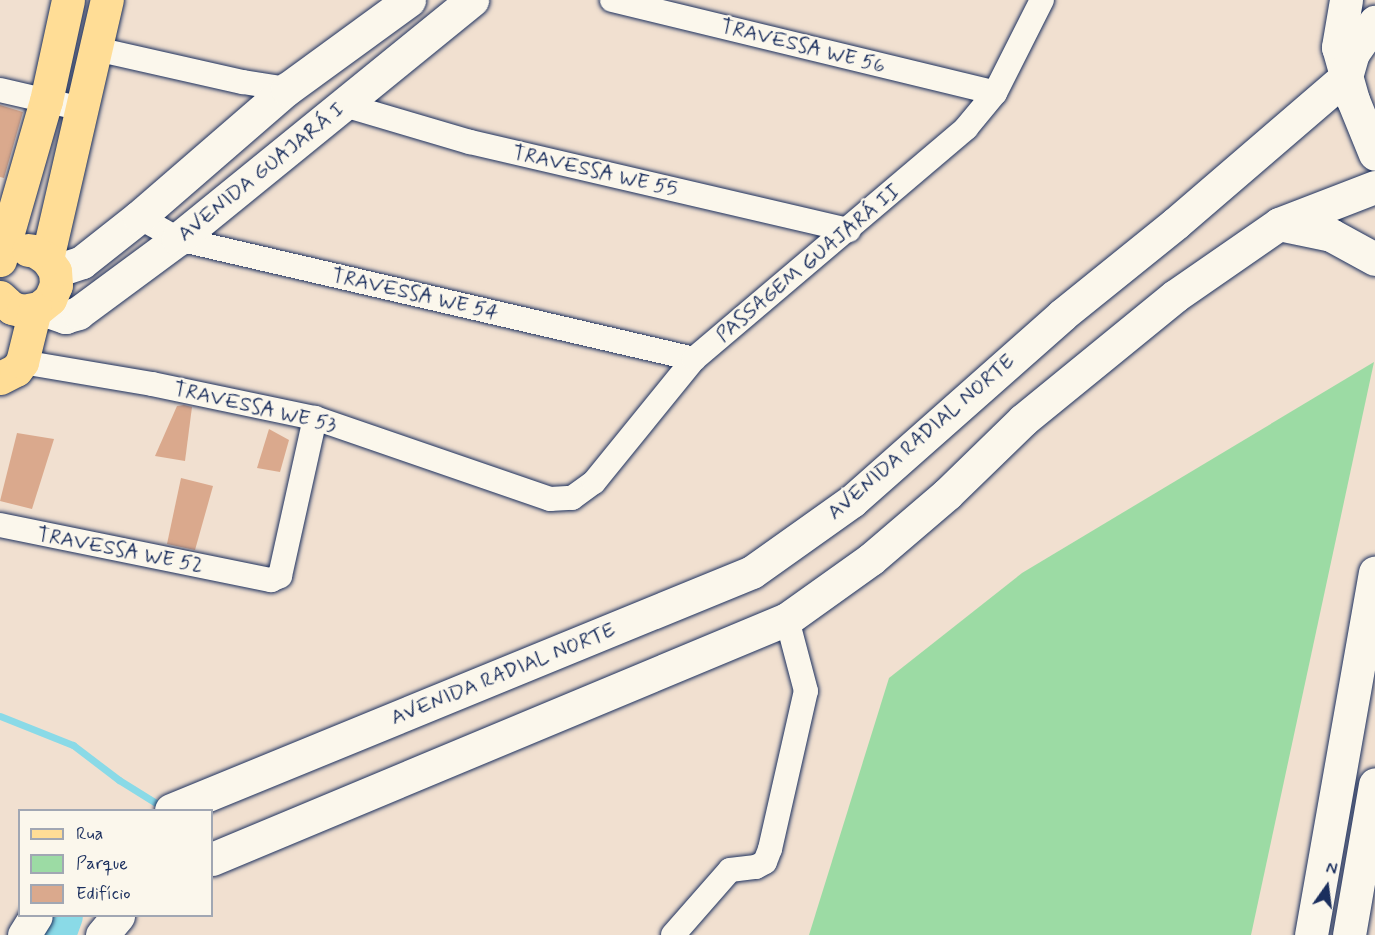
<!DOCTYPE html>
<html>
<head>
<meta charset="utf-8">
<style>
  body { margin:0 }
  #map { position:relative; width:1375px; height:935px; overflow:hidden; background:#f1e0d0; font-family:Mynerve,sans-serif }
  div>[style] { position:absolute }
  .green>* { inset:0; background:#9cdba4 }
  .stream>* { height:7px; margin:-3.5px; padding:0 3.5px; transform-origin:3.5px; border-radius:3.5px; background:#8adae7 }
  .river>* { height:40px; margin:-20px; padding:0 20px; transform-origin:20px; border-radius:20px; background:#8adae7 }
  .building>* { inset:0; background:#daa98d }
  .roads { filter:drop-shadow(0 0 2px #1b2f5e) drop-shadow(0 0 2px #1b2f5e) }
  .minor>* { height:24px; margin:-12px; padding:0 12px; transform-origin:12px; border-radius:12px; background:#fbf7ec }
  .secondary>* { height:33px; margin:-16.5px; padding:0 16.5px; transform-origin:16.5px; border-radius:16.5px; background:#fbf7ec }
  .primary>* { height:33px; margin:-16.5px; padding:0 16.5px; transform-origin:16.5px; border-radius:16.5px; background:#ffdd96 }
  span { translate:-50% -50%; white-space:nowrap; text-align:center; line-height:1.15; -webkit-text-stroke:4.5px #fbf7ec; paint-order:stroke }
  .street-label { font-size:21px; color:#1b2f5e }
  .legend { position:absolute; left:18px; top:809px; width:195px; height:108px; box-sizing:border-box; background:#fbf7ec; border:2px solid #a1a7b3; margin:0; padding:8px 10px; list-style:none; font-size:18px; color:#1b2f5e }
  .legend li { display:flex; align-items:center; gap:12px; height:30px }
  .legend b { width:30px; border:2px solid #a1a7b3 }
  .north { position:absolute; left:1297px; top:857px; width:60px; height:60px; -webkit-text-stroke:4px #fbf7ec; paint-order:stroke; rotate:14deg; font-size:16px; font-weight:700; line-height:24px; text-align:center; color:#1b2f5e }
  .north::after { content:''; display:block; margin:auto; width:21px; height:27px; background:#1b2f5e; clip-path:polygon(50% 0,100% 100%,50% 72%,0 100%) }
</style>
</head>
<body>
<div id="map">
  <div class="green">
    <div style="clip-path:polygon(1374px 362px,1251px 935px,809px 935px,889px 678px,1022px 573px)"></div>
  </div>
  <div class="stream">
    <div style="left:0;top:716px;width:79px;rotate:21.7deg"></div>
    <div style="left:73px;top:745px;width:58px;rotate:37.3deg"></div>
    <div style="left:119px;top:780px;width:53px;rotate:31.9deg"></div>
  </div>
  <div class="river">
    <div style="left:56px;top:935px;width:20px;rotate:-70deg"></div>
  </div>
  <div class="building">
    <div style="clip-path:polygon(0 105px,23px 112px,4px 178px,0 177px)"></div>
    <div style="clip-path:polygon(184px 405px,192px 407px,185px 461px,155px 456px,177px 406px)"></div>
    <div style="clip-path:polygon(269px 429px,289px 440px,280px 472px,257px 468px)"></div>
    <div style="clip-path:polygon(17px 433px,54px 439px,32px 509px,0 501px)"></div>
    <div style="clip-path:polygon(181px 478px,213px 486px,195px 550px,167px 544px)"></div>
  </div>
  <div class="roads">
    <div class="minor">
      <div style="left:612px;top:0;width:394px;rotate:13.6deg"></div>
      <div style="left:96px;top:49px;width:151px;rotate:12.7deg"></div>
      <div style="left:243px;top:82px;width:45px;rotate:9deg"></div>
      <div style="left:0;top:90px;width:84px;rotate:13deg"></div>
      <div style="left:344px;top:105px;width:131px;rotate:16.4deg"></div>
      <div style="left:470px;top:142px;width:389px;rotate:13.1deg"></div>
      <div style="left:139px;top:217px;width:45px;rotate:29.4deg"></div>
      <div style="left:178px;top:239px;width:530px;rotate:13.09deg"></div>
      <div style="left:22px;top:362px;width:132px;rotate:9.6deg"></div>
      <div style="left:152px;top:384px;width:167px;rotate:11.8deg"></div>
      <div style="left:315px;top:418px;width:249px;rotate:19deg"></div>
      <div style="left:550px;top:499px;width:22px;rotate:-3deg"></div>
      <div style="left:572px;top:498px;width:27px;rotate:-36deg"></div>
      <div style="left:594px;top:482px;width:159px;rotate:-50.9deg"></div>
      <div style="left:694px;top:359px;width:357px;rotate:-40.3deg"></div>
      <div style="left:966px;top:128px;width:45px;rotate:-50.4deg"></div>
      <div style="left:995px;top:93px;width:104px;rotate:-63.2deg"></div>
      <div style="left:0;top:525px;width:277px;rotate:11.5deg"></div>
      <div style="left:271px;top:580px;width:10px;rotate:-24deg"></div>
      <div style="left:280px;top:576px;width:162px;rotate:-77.5deg"></div>
      <div style="left:673px;top:935px;width:86px;rotate:-48.8deg"></div>
      <div style="left:730px;top:870px;width:26px;rotate:-7deg"></div>
      <div style="left:756px;top:867px;width:10px;rotate:-29deg"></div>
      <div style="left:765px;top:862px;width:14px;rotate:-69deg"></div>
      <div style="left:770px;top:849px;width:162px;rotate:-77.2deg"></div>
      <div style="left:806px;top:691px;width:74px;rotate:-104.8deg"></div>
    </div>
    <div class="secondary">
      <div style="left:1346px;top:0;width:48px;rotate:99.7deg"></div>
      <div style="left:1338px;top:47px;width:55px;rotate:74.2deg"></div>
      <div style="left:1353px;top:100px;width:58px;rotate:67.8deg"></div>
      <div style="left:1346px;top:77px;width:25px;rotate:-74deg"></div>
      <div style="left:1353px;top:53px;width:38px;rotate:-55deg"></div>
      <div style="left:1279px;top:224px;width:53px;rotate:11.9deg"></div>
      <div style="left:1331px;top:235px;width:50px;rotate:28.6deg"></div>
      <div style="left:55px;top:271px;width:28px;rotate:-18deg"></div>
      <div style="left:82px;top:262px;width:73px;rotate:-38.3deg"></div>
      <div style="left:139px;top:217px;width:196px;rotate:-40.9deg"></div>
      <div style="left:287px;top:89px;width:151px;rotate:-36.1deg"></div>
      <div style="left:39px;top:308px;width:28px;rotate:19deg"></div>
      <div style="left:65px;top:317px;width:14px;rotate:-17deg"></div>
      <div style="left:78px;top:313px;width:124px;rotate:-36.5deg"></div>
      <div style="left:178px;top:239px;width:379px;rotate:-39.1deg"></div>
      <div style="left:171px;top:810px;width:628px;rotate:-22.28deg"></div>
      <div style="left:752px;top:572px;width:123px;rotate:-35.4deg"></div>
      <div style="left:852px;top:501px;width:281px;rotate:-41.5deg"></div>
      <div style="left:1062px;top:315px;width:146px;rotate:-38.9deg"></div>
      <div style="left:1176px;top:223px;width:224px;rotate:-40.7deg"></div>
      <div style="left:212px;top:859px;width:623px;rotate:-22.66deg"></div>
      <div style="left:787px;top:619px;width:103px;rotate:-35.5deg"></div>
      <div style="left:871px;top:559px;width:100px;rotate:-40.5deg"></div>
      <div style="left:947px;top:494px;width:106px;rotate:-44.2deg"></div>
      <div style="left:1023px;top:420px;width:196px;rotate:-39.2deg"></div>
      <div style="left:1175px;top:296px;width:126px;rotate:-34.7deg"></div>
      <div style="left:1279px;top:224px;width:103px;rotate:-21.1deg"></div>
      <div style="left:24px;top:935px;width:22px;rotate:-58deg"></div>
      <div style="left:102px;top:935px;width:25px;rotate:-50deg"></div>
      <div style="left:1311px;top:935px;width:368px;rotate:-80deg"></div>
      <div style="left:1349px;top:935px;width:153px;rotate:-80.2deg"></div>
    </div>
    <div class="primary">
      <div style="left:47px;top:259px;width:266px;rotate:-77deg"></div>
      <div style="left:0;top:260px;width:166px;rotate:-73.9deg"></div>
      <div style="left:46px;top:101px;width:103px;rotate:-77.7deg"></div>
      <div style="left:0;top:297px;width:16px;rotate:43deg"></div>
      <div style="left:12px;top:308px;width:11px;rotate:15deg"></div>
      <div style="left:23px;top:311px;width:16px;rotate:-11deg"></div>
      <div style="left:39px;top:308px;width:14px;rotate:-39deg"></div>
      <div style="left:50px;top:299px;width:15px;rotate:-67deg"></div>
      <div style="left:56px;top:285px;width:14px;rotate:-94deg"></div>
      <div style="left:55px;top:271px;width:14px;rotate:-124deg"></div>
      <div style="left:47px;top:259px;width:14px;rotate:-146deg"></div>
      <div style="left:35px;top:251px;width:7px;rotate:-172deg"></div>
      <div style="left:0;top:378px;width:18px;rotate:-27deg"></div>
      <div style="left:16px;top:370px;width:10px;rotate:-53deg"></div>
      <div style="left:22px;top:362px;width:54px;rotate:-76deg"></div>
    </div>
  </div>
  <div class="street-label">
    <span style="left:803px;top:46px;rotate:14deg">TRAVESSA WE 56</span>
    <span style="left:595px;top:171px;rotate:13deg">TRAVESSA WE 55</span>
    <span style="left:261px;top:172px;rotate:-39deg">AVENIDA GUAJARÁ I</span>
    <span style="left:808px;top:263px;rotate:-40deg">PASSAGEM GUAJARÁ II</span>
    <span style="left:415px;top:294px;rotate:13deg">TRAVESSA WE 54</span>
    <span style="left:255px;top:407px;rotate:13deg">TRAVESSA WE 53</span>
    <span style="left:921px;top:437px;rotate:-41deg">AVENIDA RADIAL NORTE</span>
    <span style="left:120px;top:550px;rotate:11deg">TRAVESSA WE 52</span>
    <span style="left:503px;top:674px;rotate:-22deg">AVENIDA RADIAL NORTE</span>
  </div>
  <ul class="legend">
  <li><b style="height:8px;background:#ffdd96"></b>Rua</li>
  <li><b style="height:16px;background:#9cdba4"></b>Parque</li>
  <li><b style="height:16px;background:#daa98d"></b>Edifício</li>
  </ul>
  <div class="north">N</div>
</div>
</body>
</html>
